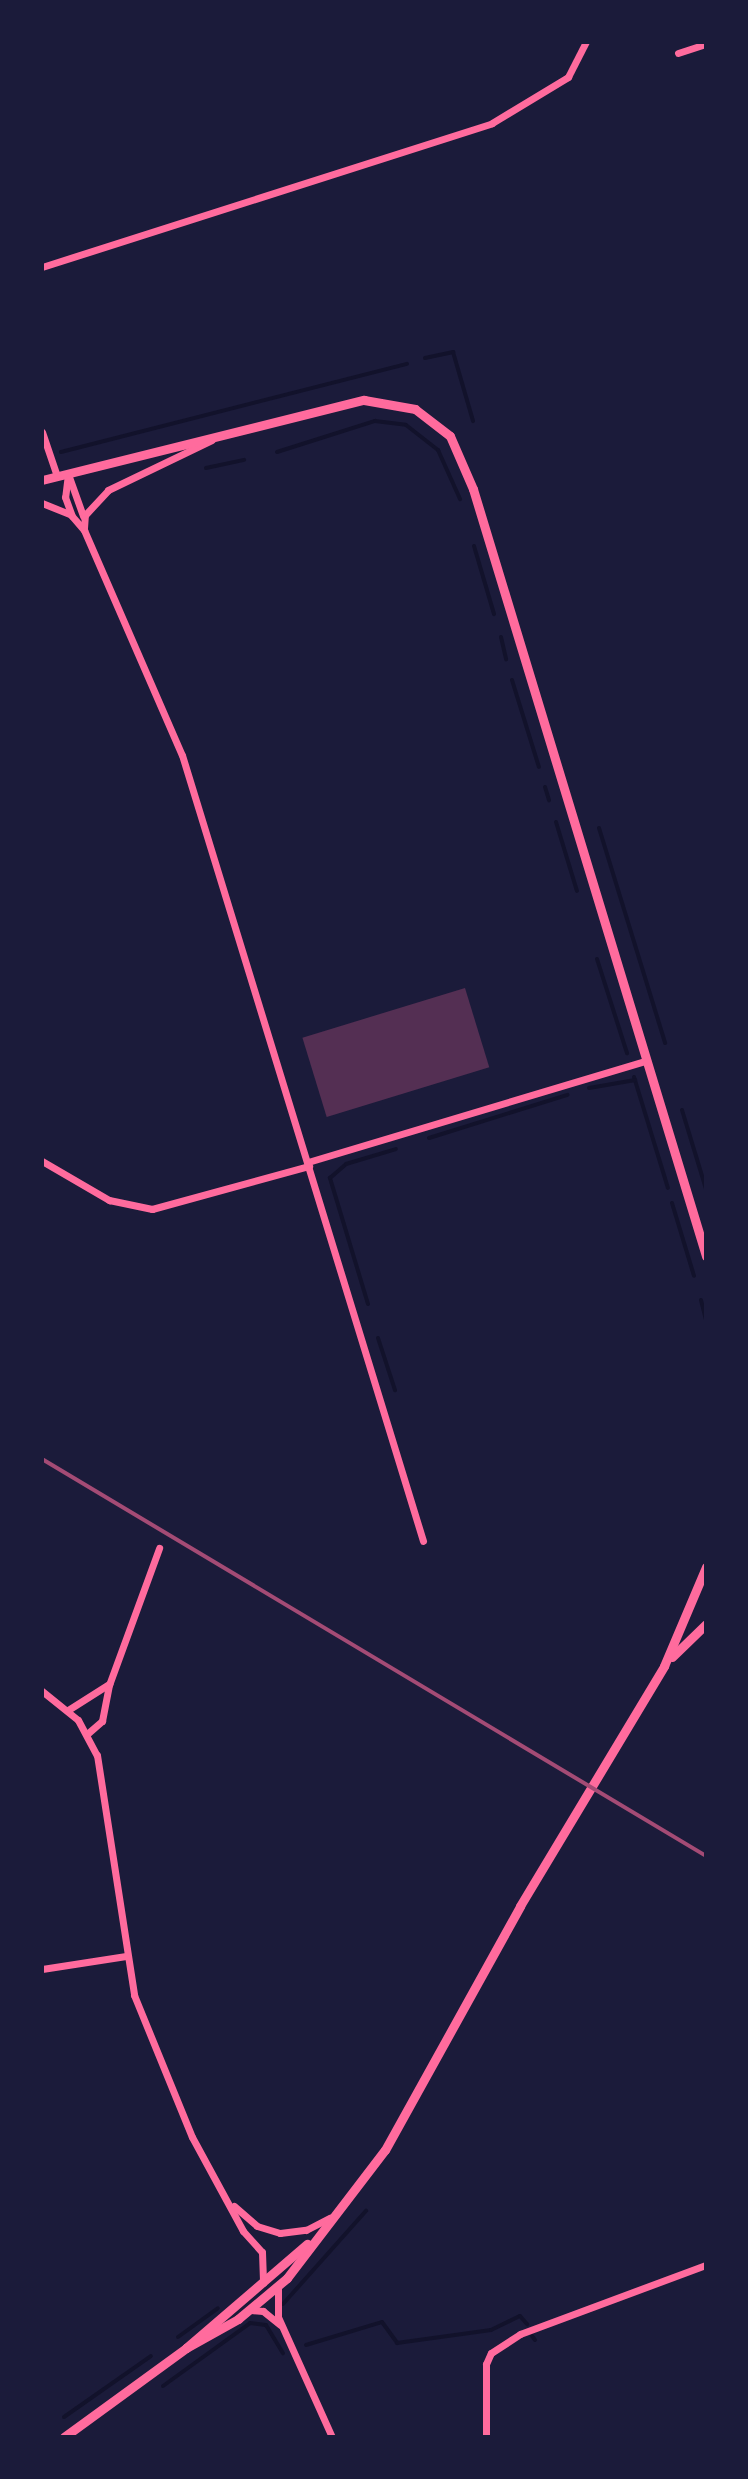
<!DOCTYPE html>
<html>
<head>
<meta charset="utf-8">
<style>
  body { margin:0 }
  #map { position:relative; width:748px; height:2479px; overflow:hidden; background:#1b1b3a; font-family:"Open Sans",sans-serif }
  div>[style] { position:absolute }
  .stream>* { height:4px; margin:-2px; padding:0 2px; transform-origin:2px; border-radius:2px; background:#12122b }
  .building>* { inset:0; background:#542f53; transform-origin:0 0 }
  .minor>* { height:7px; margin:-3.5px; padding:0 3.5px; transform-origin:3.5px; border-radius:3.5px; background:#ff6b9d }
  .tertiary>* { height:9px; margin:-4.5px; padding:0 4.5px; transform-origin:4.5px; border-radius:4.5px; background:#ff6b9d }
  .rail>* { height:4px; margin:-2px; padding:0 2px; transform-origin:2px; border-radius:2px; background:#a44b75 }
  span { translate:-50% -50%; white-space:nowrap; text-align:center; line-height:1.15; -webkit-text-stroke:8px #1b1b3a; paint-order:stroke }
  .frame { position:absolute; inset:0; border:44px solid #1b1b3a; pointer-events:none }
</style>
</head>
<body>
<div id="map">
  <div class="stream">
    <div style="left:425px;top:358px;width:29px;rotate:-12deg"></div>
    <div style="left:453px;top:352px;width:72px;rotate:73.8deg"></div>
    <div style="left:61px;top:452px;width:357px;rotate:-14.3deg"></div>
    <div style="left:277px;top:452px;width:103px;rotate:-17.6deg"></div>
    <div style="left:375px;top:421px;width:31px;rotate:7deg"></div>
    <div style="left:406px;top:425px;width:41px;rotate:38deg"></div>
    <div style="left:438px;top:450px;width:54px;rotate:65.8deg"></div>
    <div style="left:206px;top:468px;width:39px;rotate:-12deg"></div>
    <div style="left:474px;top:546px;width:71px;rotate:73.6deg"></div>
    <div style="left:501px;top:637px;width:23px;rotate:77deg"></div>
    <div style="left:512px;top:680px;width:91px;rotate:72.8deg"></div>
    <div style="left:545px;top:787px;width:14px;rotate:73deg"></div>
    <div style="left:556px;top:822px;width:72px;rotate:73.1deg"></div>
    <div style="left:599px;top:828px;width:225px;rotate:72.9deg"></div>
    <div style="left:597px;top:959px;width:99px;rotate:72.3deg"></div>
    <div style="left:634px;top:1077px;width:116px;rotate:73deg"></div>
    <div style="left:589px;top:1088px;width:47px;rotate:-9.9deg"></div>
    <div style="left:682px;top:1110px;width:83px;rotate:73.1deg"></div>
    <div style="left:429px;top:1138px;width:145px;rotate:-17.3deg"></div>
    <div style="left:672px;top:1203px;width:76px;rotate:73.2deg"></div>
    <div style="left:701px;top:1300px;width:21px;rotate:76deg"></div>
    <div style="left:368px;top:1304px;width:132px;rotate:-106.8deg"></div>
    <div style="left:330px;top:1178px;width:21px;rotate:-41deg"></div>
    <div style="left:346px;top:1164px;width:52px;rotate:-16.7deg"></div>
    <div style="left:378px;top:1338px;width:55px;rotate:71.9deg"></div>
    <div style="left:283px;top:2304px;width:125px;rotate:-48.3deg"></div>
    <div style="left:532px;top:2336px;width:5px;rotate:53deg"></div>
    <div style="left:178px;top:2337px;width:49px;rotate:-35.9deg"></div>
    <div style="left:306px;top:2345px;width:79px;rotate:-16.8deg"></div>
    <div style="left:382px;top:2322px;width:26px;rotate:54deg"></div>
    <div style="left:397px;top:2343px;width:95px;rotate:-7.9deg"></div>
    <div style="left:491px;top:2330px;width:32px;rotate:-26deg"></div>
    <div style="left:520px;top:2316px;width:11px;rotate:49deg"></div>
    <div style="left:163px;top:2386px;width:107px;rotate:-35.9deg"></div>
    <div style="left:250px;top:2323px;width:16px;rotate:7deg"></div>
    <div style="left:266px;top:2325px;width:33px;rotate:59deg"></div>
    <div style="left:64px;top:2417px;width:106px;rotate:-35deg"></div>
  </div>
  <div class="building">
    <div style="left:465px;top:988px;width:83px;height:170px;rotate:73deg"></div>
  </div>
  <div class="minor">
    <div style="left:678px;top:53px;width:29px;rotate:-18deg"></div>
    <div style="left:42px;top:267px;width:472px;rotate:-17.7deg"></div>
    <div style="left:492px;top:123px;width:89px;rotate:-31.2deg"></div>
    <div style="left:568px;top:77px;width:39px;rotate:-63deg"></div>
    <div style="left:42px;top:432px;width:46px;rotate:71.2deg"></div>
    <div style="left:68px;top:474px;width:45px;rotate:70.3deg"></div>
    <div style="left:68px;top:474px;width:23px;rotate:97deg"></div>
    <div style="left:65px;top:497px;width:20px;rotate:70deg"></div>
    <div style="left:42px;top:503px;width:31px;rotate:22deg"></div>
    <div style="left:71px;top:515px;width:20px;rotate:49deg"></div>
    <div style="left:84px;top:530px;width:245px;rotate:66.5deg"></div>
    <div style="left:182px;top:755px;width:822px;rotate:72.95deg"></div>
    <div style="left:84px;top:528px;width:13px;rotate:-86deg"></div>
    <div style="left:85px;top:515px;width:34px;rotate:-47deg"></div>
    <div style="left:108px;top:490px;width:115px;rotate:-25.7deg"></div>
    <div style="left:42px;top:1161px;width:78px;rotate:30.2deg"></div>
    <div style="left:109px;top:1200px;width:44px;rotate:11.8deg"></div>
    <div style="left:152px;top:1209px;width:163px;rotate:-15.3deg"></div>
    <div style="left:308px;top:1162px;width:354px;rotate:-16.7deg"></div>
    <div style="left:42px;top:1691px;width:46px;rotate:38.9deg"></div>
    <div style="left:78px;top:1720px;width:40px;rotate:62deg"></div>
    <div style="left:97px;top:1755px;width:243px;rotate:81.2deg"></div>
    <div style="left:134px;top:1995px;width:153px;rotate:67.8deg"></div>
    <div style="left:192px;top:2137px;width:107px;rotate:61.5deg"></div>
    <div style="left:243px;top:2231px;width:28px;rotate:48deg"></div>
    <div style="left:262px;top:2252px;width:31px;rotate:88deg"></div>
    <div style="left:68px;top:1710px;width:49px;rotate:-32.4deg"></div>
    <div style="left:87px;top:1734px;width:20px;rotate:-41deg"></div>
    <div style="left:102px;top:1721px;width:37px;rotate:-79deg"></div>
    <div style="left:109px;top:1685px;width:146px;rotate:-69.9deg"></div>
    <div style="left:42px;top:1969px;width:85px;rotate:-8.8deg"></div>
    <div style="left:234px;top:2206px;width:30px;rotate:41deg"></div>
    <div style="left:257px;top:2226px;width:24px;rotate:17deg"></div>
    <div style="left:280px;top:2233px;width:26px;rotate:-7deg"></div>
    <div style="left:306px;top:2230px;width:27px;rotate:-27deg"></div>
    <div style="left:278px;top:2288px;width:29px;rotate:90deg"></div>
    <div style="left:278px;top:2317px;width:132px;rotate:65.8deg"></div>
    <div style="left:251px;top:2310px;width:12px;rotate:5deg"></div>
    <div style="left:263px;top:2311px;width:22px;rotate:39deg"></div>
    <div style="left:486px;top:2437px;width:73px;rotate:-90deg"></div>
    <div style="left:486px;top:2364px;width:12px;rotate:-66deg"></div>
    <div style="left:491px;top:2353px;width:35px;rotate:-33deg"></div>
    <div style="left:520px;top:2334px;width:198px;rotate:-20.4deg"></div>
  </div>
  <div class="tertiary">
    <div style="left:42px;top:480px;width:332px;rotate:-14deg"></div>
    <div style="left:364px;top:400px;width:52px;rotate:10deg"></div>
    <div style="left:415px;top:409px;width:44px;rotate:37.6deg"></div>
    <div style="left:450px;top:436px;width:58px;rotate:66.5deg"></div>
    <div style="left:473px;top:489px;width:802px;rotate:73.1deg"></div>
    <div style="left:672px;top:1657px;width:47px;rotate:-44.1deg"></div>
    <div style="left:186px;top:2348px;width:60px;rotate:-29.1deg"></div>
    <div style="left:238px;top:2319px;width:64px;rotate:-39.9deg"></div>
    <div style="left:287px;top:2278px;width:161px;rotate:-52.6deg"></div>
    <div style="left:385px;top:2150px;width:279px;rotate:-61deg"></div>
    <div style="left:520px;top:1906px;width:280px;rotate:-59deg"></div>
    <div style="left:664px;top:1666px;width:108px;rotate:-67deg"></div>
    <div style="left:64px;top:2437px;width:151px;rotate:-36.1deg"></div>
    <div style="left:186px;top:2348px;width:160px;rotate:-40.7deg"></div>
  </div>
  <div class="rail">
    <div style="left:42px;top:1459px;width:774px;rotate:30.87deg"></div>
  </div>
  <div class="frame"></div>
</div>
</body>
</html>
